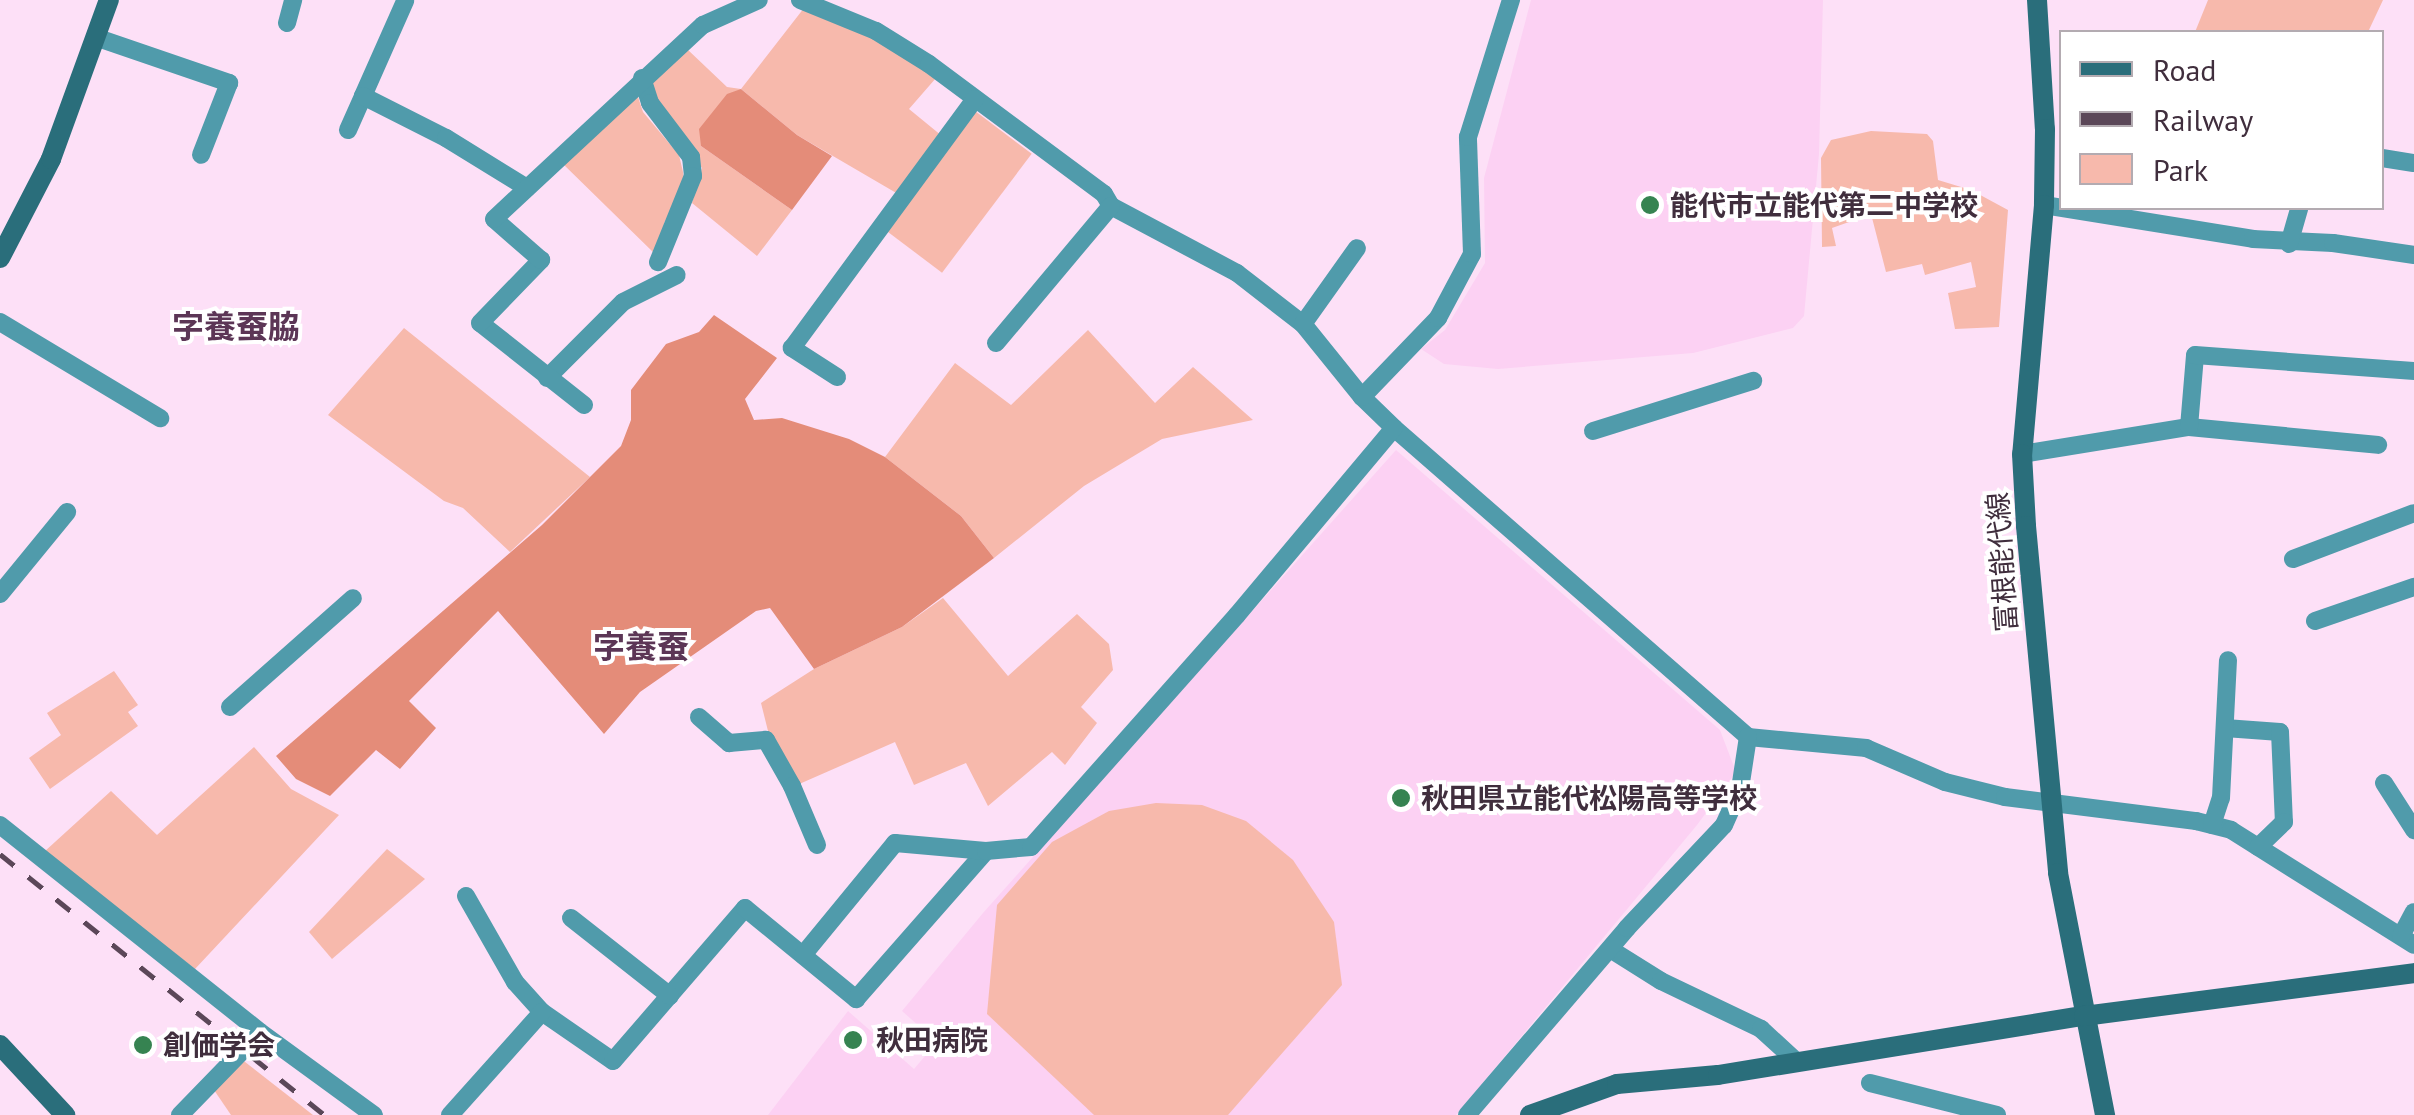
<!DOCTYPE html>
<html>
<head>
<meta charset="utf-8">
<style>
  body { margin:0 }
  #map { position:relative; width:2414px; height:1115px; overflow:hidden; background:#fde0f7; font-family:"PT Sans","Noto Sans JP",sans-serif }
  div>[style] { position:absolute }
  .built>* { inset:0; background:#fcd1f3 }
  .green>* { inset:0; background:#f7b9ac; transform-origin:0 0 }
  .forest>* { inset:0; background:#e48c79 }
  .street>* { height:18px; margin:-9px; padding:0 9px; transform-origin:9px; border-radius:9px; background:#509bab }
  .secondary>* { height:20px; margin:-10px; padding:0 10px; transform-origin:10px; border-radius:10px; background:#2a6e7b }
  .rail>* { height:5px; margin-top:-2.5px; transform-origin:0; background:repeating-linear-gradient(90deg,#5b4758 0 18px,transparent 0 36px) }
  .dots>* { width:28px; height:28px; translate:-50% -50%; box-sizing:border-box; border:5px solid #fff; border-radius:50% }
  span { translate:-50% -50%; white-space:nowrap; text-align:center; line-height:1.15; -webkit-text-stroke:8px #fff; paint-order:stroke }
  .poi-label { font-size:28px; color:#402e3d; font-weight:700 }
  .left { translate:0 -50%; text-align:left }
  .street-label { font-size:28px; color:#402e3d }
  .quarter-label { font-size:32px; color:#5c3656; font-weight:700 }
  .legend { position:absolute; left:2059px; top:30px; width:325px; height:180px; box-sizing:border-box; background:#fff; border:2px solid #b3abb1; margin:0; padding:12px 18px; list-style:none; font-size:30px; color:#402e3d }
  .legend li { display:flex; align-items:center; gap:20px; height:50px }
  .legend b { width:50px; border:2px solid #b3abb1 }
</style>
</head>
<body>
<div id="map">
  <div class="built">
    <div style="clip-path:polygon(1531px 0,1823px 0,1819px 154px,1804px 316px,1793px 328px,1693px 353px,1498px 369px,1444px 364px,1421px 349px,1445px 330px,1485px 263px,1484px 178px)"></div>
    <div style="clip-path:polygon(1396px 450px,1720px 730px,1736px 772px,1697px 825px,1456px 1115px,768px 1115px,848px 1011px,914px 1069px,937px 1042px,902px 1011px,983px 913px)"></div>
  </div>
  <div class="green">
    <div style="clip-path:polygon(2208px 0,2383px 0,2368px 32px,2195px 32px)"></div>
    <div style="clip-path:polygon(804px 8px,871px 37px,936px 78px,909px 109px,942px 136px,898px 194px,797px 135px,741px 89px,701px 146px,792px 210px,757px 256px,692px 203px,702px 168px,657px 104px,649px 81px,687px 49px,727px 87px,741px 89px)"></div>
    <div style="clip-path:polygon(636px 91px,643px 112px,679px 155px,683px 172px,685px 186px,665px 221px,655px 254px,561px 162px)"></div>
    <div style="left:975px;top:111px;width:71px;height:149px;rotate:37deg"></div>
    <div style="clip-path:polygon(1871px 131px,1927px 134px,1933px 141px,1938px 180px,1971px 190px,2008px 210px,1999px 327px,1955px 329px,1948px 293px,1976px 287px,1971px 262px,1925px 275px,1922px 264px,1886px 272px,1870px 210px,1848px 216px,1849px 222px,1832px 228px,1836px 246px,1822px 247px,1821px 158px,1831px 140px)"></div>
    <div style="clip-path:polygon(404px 328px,590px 477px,510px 552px,463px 508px,444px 501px,328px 415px)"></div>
    <div style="clip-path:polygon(1088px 330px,1155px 403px,1193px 367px,1253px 420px,1162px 439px,1084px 486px,994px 558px,961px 516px,885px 457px,955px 363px,1011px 405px)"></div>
    <div style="clip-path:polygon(943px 598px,1008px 676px,1077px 614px,1109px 644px,1113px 670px,1081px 707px,1097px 723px,1065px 765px,1052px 752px,988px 806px,966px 763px,914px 785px,895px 742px,797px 785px,768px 731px,761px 703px,814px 669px,902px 627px)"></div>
    <div style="clip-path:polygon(114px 671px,138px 705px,128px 712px,138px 726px,50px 789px,29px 758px,61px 735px,47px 713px)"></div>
    <div style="clip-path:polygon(254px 747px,291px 789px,339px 815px,195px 969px,44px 852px,111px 791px,157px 835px)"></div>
    <div style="clip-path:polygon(1156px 803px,1202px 805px,1246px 821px,1293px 860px,1334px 922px,1342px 985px,1228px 1115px,1094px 1115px,987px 1014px,997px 905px,1052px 842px,1109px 811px)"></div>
    <div style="clip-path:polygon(387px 849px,425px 879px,332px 959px,309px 932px)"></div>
    <div style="clip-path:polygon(240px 1058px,313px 1115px,231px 1115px,214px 1090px)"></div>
  </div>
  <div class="forest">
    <div style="clip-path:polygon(741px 89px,797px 135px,832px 156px,792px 210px,701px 146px,699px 129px,727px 94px)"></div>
    <div style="clip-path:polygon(714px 315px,777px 358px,745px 399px,754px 420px,782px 418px,849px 439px,885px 457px,961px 516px,994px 558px,902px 627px,814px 669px,770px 608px,756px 611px,640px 692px,604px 734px,498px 611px,409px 701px,436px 728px,400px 769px,376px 750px,330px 796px,296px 779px,276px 756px,542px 525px,621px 446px,631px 420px,631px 390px,666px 344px,699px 332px)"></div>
  </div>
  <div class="street">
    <div style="left:800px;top:0;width:82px;rotate:22.2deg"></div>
    <div style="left:876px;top:31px;width:62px;rotate:31.9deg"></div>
    <div style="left:929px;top:64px;width:218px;rotate:36.6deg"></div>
    <div style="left:1104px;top:194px;width:14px;rotate:60deg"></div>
    <div style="left:1111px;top:206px;width:143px;rotate:28deg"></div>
    <div style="left:1237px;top:273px;width:83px;rotate:37.7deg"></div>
    <div style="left:1303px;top:324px;width:94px;rotate:51.1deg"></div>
    <div style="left:1362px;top:397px;width:45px;rotate:44.1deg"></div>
    <div style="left:1394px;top:428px;width:470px;rotate:41.1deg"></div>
    <div style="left:1748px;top:737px;width:119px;rotate:5.3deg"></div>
    <div style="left:1866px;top:748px;width:86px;rotate:23.3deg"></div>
    <div style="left:1945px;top:782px;width:62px;rotate:14deg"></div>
    <div style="left:2005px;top:797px;width:193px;rotate:7.2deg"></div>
    <div style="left:2196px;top:821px;width:36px;rotate:14deg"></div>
    <div style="left:2231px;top:830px;width:216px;rotate:32.1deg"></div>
    <div style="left:287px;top:23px;width:24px;rotate:-75deg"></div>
    <div style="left:95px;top:37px;width:142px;rotate:18.9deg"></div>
    <div style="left:229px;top:83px;width:77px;rotate:111.3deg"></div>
    <div style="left:642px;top:78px;width:26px;rotate:72deg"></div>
    <div style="left:650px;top:103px;width:68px;rotate:52.8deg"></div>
    <div style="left:691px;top:157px;width:19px;rotate:84deg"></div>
    <div style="left:693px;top:176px;width:93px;rotate:112.1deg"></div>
    <div style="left:363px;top:96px;width:104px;rotate:-66.1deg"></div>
    <div style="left:348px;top:130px;width:37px;rotate:-66deg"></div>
    <div style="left:363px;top:96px;width:93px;rotate:26.8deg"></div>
    <div style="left:446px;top:138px;width:95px;rotate:31.7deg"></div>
    <div style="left:2382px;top:158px;width:32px;rotate:9deg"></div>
    <div style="left:2044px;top:205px;width:212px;rotate:9.2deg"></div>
    <div style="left:2253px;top:239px;width:80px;rotate:2.9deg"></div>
    <div style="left:2333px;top:243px;width:82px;rotate:8.4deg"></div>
    <div style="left:2289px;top:244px;width:37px;rotate:-74deg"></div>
    <div style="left:0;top:322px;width:187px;rotate:31deg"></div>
    <div style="left:1303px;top:324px;width:93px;rotate:-54.6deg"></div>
    <div style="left:996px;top:343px;width:179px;rotate:-50deg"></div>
    <div style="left:837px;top:377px;width:54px;rotate:-147.2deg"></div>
    <div style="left:792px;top:348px;width:309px;rotate:-53.7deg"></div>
    <div style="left:547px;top:378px;width:107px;rotate:-45deg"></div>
    <div style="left:623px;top:302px;width:60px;rotate:-26.6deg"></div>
    <div style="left:1362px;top:397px;width:110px;rotate:-46.1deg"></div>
    <div style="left:1438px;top:318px;width:72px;rotate:-62deg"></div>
    <div style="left:1472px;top:254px;width:117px;rotate:-92deg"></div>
    <div style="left:1468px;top:137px;width:144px;rotate:-72.6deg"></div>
    <div style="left:584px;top:405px;width:132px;rotate:-141.7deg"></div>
    <div style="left:480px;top:323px;width:88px;rotate:-45.9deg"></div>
    <div style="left:541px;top:260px;width:62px;rotate:-138.9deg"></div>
    <div style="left:494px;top:219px;width:285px;rotate:-42.9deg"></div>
    <div style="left:703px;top:25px;width:61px;rotate:-24.1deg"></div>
    <div style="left:2189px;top:427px;width:190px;rotate:5.4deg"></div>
    <div style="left:1593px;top:431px;width:168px;rotate:-17.4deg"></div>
    <div style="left:2022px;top:454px;width:169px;rotate:-9.2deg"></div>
    <div style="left:2189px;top:427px;width:72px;rotate:-85.2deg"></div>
    <div style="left:2195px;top:355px;width:220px;rotate:4.2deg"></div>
    <div style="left:2293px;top:559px;width:129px;rotate:-20.8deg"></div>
    <div style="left:0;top:594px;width:106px;rotate:-50.7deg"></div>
    <div style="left:2315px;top:621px;width:105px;rotate:-19deg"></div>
    <div style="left:230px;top:707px;width:164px;rotate:-41.5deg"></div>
    <div style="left:699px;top:717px;width:40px;rotate:41deg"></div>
    <div style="left:729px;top:743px;width:37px;rotate:-5deg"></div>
    <div style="left:766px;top:740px;width:53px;rotate:60.5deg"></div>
    <div style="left:792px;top:786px;width:64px;rotate:67deg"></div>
    <div style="left:2225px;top:728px;width:55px;rotate:4.2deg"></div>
    <div style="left:2280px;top:732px;width:90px;rotate:87.5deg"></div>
    <div style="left:2284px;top:822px;width:36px;rotate:136deg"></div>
    <div style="left:2384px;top:783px;width:56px;rotate:57.4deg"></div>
    <div style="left:0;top:825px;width:332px;rotate:38.5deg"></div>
    <div style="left:260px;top:1032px;width:141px;rotate:36.1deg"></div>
    <div style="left:2212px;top:825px;width:28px;rotate:-72deg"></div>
    <div style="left:2221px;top:798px;width:138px;rotate:-87.1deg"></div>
    <div style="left:466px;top:896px;width:99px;rotate:60.3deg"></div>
    <div style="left:515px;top:982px;width:40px;rotate:48deg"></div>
    <div style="left:542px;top:1012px;width:86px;rotate:34.6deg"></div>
    <div style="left:613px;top:1061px;width:202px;rotate:-49.2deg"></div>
    <div style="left:745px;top:908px;width:144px;rotate:39.3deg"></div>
    <div style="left:856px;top:999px;width:197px;rotate:-48.7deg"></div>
    <div style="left:571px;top:918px;width:126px;rotate:38.2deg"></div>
    <div style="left:2401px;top:936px;width:27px;rotate:-62deg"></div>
    <div style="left:1610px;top:949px;width:60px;rotate:32.1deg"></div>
    <div style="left:1661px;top:981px;width:111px;rotate:25.6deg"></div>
    <div style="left:1761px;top:1029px;width:49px;rotate:42.5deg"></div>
    <div style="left:803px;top:955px;width:145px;rotate:-50.6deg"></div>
    <div style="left:895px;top:843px;width:91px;rotate:5deg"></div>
    <div style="left:986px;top:851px;width:45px;rotate:-5.1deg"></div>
    <div style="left:1031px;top:847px;width:310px;rotate:-48.4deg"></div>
    <div style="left:1237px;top:615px;width:244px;rotate:-50deg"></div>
    <div style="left:1870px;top:1083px;width:131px;rotate:14.1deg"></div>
    <div style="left:180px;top:1115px;width:91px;rotate:-45.9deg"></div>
    <div style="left:450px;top:1115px;width:138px;rotate:-48.2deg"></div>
    <div style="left:1467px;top:1115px;width:246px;rotate:-49.4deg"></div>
    <div style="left:1627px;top:928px;width:141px;rotate:-46.7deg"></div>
    <div style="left:1724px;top:825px;width:39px;rotate:-66deg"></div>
    <div style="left:1740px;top:789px;width:53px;rotate:-81.3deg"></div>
  </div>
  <div class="secondary">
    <div style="left:2037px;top:0;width:129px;rotate:86.5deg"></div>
    <div style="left:2045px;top:129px;width:76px;rotate:90.8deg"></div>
    <div style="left:2044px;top:205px;width:250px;rotate:95deg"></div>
    <div style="left:2022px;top:454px;width:72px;rotate:86.8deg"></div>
    <div style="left:2026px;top:526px;width:348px;rotate:84.7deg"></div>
    <div style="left:2058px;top:873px;width:247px;rotate:79deg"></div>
    <div style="left:0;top:258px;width:111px;rotate:-62.7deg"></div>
    <div style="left:51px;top:159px;width:169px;rotate:-70deg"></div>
    <div style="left:0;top:1045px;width:96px;rotate:47.1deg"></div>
    <div style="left:1530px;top:1115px;width:92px;rotate:-19.6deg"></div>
    <div style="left:1617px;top:1084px;width:101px;rotate:-5.1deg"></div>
    <div style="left:1718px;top:1075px;width:371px;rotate:-9.2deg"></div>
    <div style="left:2084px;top:1016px;width:333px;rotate:-7.4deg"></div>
  </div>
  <div class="rail">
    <div style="left:0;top:854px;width:417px;rotate:38.8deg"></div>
  </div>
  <div class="dots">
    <div style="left:1650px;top:205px;background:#368351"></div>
    <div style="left:1401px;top:798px;background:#368351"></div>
    <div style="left:853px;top:1040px;background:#368351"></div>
    <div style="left:143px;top:1045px;background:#368351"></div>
  </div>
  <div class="poi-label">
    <span class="left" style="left:1670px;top:205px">能代市立能代第二中学校</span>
    <span class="left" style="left:1421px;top:798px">秋田県立能代松陽高等学校</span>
    <span class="left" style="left:876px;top:1040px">秋田病院</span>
    <span class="left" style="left:163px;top:1045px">創価学会</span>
  </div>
  <div class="street-label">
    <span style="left:2002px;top:562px;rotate:-94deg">富根能代線</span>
  </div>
  <div class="quarter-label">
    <span style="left:236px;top:326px">字養蚕脇</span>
    <span style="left:641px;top:646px">字養蚕</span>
  </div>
  <ul class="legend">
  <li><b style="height:12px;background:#2a6e7b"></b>Road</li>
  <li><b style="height:12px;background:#5b4758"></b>Railway</li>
  <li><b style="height:28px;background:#f7b9ac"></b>Park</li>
  </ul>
</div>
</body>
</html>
